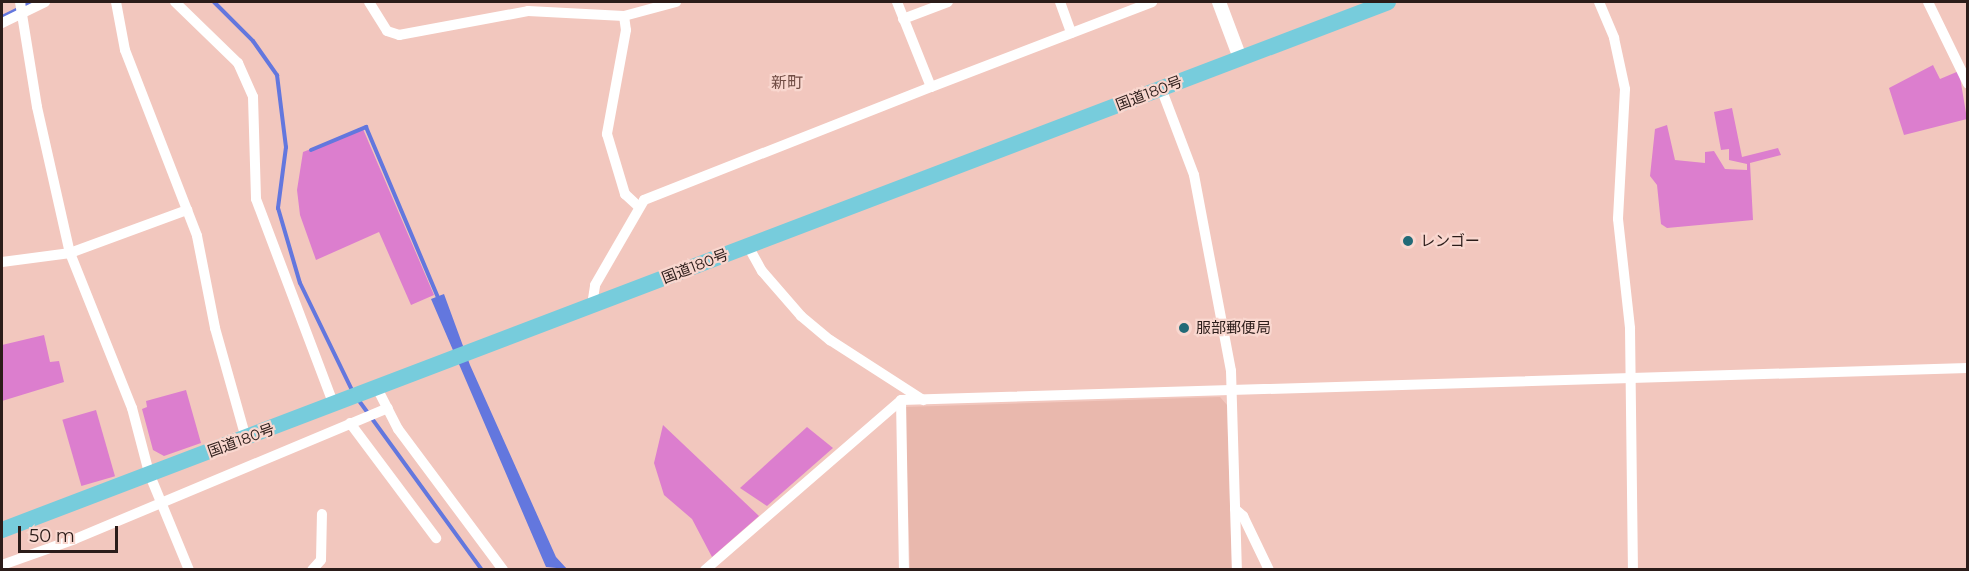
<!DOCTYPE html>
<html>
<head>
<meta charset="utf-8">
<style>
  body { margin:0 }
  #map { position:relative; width:1969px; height:571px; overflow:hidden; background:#f2c7be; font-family:Montserrat,"Noto Sans JP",sans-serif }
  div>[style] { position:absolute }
  .built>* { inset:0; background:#e9b8ad }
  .green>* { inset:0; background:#dc7ece; transform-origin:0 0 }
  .water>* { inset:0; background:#6377de }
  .stream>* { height:4px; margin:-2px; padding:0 2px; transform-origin:2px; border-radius:2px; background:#6377de }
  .minor>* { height:10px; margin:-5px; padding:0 5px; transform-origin:5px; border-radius:5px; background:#fff }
  .tertiary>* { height:14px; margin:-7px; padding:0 7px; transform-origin:7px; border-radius:7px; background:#fff }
  .trunk>* { height:16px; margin:-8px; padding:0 8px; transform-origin:8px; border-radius:8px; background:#77ccdc }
  .dots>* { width:16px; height:16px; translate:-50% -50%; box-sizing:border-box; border:3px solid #f9d7cf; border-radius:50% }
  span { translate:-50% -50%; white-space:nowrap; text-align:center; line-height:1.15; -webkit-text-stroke:4.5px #f9d7cf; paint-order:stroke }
  .street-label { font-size:15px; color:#2b1c19 }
  .poi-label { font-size:15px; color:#2b1c19 }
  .left { translate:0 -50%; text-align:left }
  .neighbourhood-label { font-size:16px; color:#714d45 }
  .frame { position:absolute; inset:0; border:3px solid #2b1c19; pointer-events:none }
  .scale { position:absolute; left:18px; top:526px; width:100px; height:27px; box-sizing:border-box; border:3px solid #2b1c19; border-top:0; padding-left:8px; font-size:18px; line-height:21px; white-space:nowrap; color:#2b1c19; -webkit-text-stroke:4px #f9d7cf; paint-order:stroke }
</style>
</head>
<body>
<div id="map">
  <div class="built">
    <div style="clip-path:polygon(1220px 397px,1227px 405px,1232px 569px,910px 569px,905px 407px)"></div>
  </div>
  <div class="green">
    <div style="clip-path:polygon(1933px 65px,1940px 79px,1959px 71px,1967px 119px,1904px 135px,1889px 88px)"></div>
    <div style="clip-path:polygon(1732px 108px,1742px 157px,1778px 148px,1781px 155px,1750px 163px,1753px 220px,1667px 228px,1661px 224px,1657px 185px,1650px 176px,1655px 129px,1667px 125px,1675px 160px,1705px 163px,1705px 152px,1714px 151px,1725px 169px,1747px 170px,1747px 164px,1729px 160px,1729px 149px,1721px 150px,1714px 112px)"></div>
    <div style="clip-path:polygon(363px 129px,434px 295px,411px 305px,379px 232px,316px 260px,300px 215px,297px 190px,303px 152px)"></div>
    <div style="clip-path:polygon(44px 335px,50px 362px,59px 361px,64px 382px,2px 401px,2px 345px)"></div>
    <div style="clip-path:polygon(186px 390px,201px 443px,164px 456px,153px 450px,142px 409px,147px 407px,146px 401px)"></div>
    <div style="left:96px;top:410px;width:69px;height:35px;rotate:74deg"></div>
    <div style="clip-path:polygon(663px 425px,759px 516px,712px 557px,692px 519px,664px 495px,654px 463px)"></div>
    <div style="clip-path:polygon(807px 427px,833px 448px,767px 506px,740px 488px)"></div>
  </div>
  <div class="water">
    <div style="clip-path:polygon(444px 294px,470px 365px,556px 557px,567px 569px,546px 567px,431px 299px)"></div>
  </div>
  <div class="stream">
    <div style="left:214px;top:2px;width:55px;rotate:45deg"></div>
    <div style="left:253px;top:41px;width:42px;rotate:54.8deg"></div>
    <div style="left:277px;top:75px;width:73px;rotate:82.9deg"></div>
    <div style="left:286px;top:147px;width:62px;rotate:97.5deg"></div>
    <div style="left:278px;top:208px;width:78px;rotate:73.7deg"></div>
    <div style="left:300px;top:283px;width:121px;rotate:64.1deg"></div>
    <div style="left:2px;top:17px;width:34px;rotate:-26deg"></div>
    <div style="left:311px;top:150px;width:60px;rotate:-22.7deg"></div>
    <div style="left:366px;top:127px;width:188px;rotate:67.1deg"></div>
    <div style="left:357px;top:398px;width:213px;rotate:54deg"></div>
  </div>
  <div class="minor">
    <div style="left:20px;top:2px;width:106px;rotate:80.8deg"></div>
    <div style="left:37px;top:107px;width:150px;rotate:77.3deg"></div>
    <div style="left:70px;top:253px;width:167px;rotate:68.2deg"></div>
    <div style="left:132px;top:408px;width:67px;rotate:75.3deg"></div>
    <div style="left:149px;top:473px;width:105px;rotate:67.6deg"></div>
    <div style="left:116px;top:2px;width:49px;rotate:79.4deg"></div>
    <div style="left:125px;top:50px;width:199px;rotate:68.8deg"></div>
    <div style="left:197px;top:236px;width:94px;rotate:78.9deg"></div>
    <div style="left:215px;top:328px;width:114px;rotate:74.3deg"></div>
    <div style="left:175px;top:2px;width:88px;rotate:44.1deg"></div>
    <div style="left:238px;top:63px;width:37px;rotate:66deg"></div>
    <div style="left:253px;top:97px;width:102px;rotate:88.3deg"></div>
    <div style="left:256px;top:199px;width:220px;rotate:69.3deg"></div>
    <div style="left:369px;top:2px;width:34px;rotate:58deg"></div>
    <div style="left:387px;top:31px;width:13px;rotate:18deg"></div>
    <div style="left:399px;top:35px;width:131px;rotate:-10.5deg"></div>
    <div style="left:528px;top:11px;width:96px;rotate:3deg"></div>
    <div style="left:624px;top:16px;width:54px;rotate:-15.1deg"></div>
    <div style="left:1060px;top:2px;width:33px;rotate:70deg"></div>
    <div style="left:1599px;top:2px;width:39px;rotate:67deg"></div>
    <div style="left:1614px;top:38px;width:52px;rotate:77.8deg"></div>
    <div style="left:1625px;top:89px;width:130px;rotate:93.1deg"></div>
    <div style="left:1618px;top:219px;width:110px;rotate:83.7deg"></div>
    <div style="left:1630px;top:328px;width:242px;rotate:89.3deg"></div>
    <div style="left:1928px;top:2px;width:91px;rotate:64deg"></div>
    <div style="left:624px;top:16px;width:14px;rotate:82deg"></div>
    <div style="left:626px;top:30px;width:106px;rotate:100.4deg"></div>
    <div style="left:607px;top:134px;width:63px;rotate:73.3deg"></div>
    <div style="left:625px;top:194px;width:19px;rotate:43deg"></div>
    <div style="left:903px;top:19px;width:48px;rotate:-20.7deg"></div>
    <div style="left:2px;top:23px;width:48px;rotate:-26deg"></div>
    <div style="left:931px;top:87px;width:237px;rotate:-21deg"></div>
    <div style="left:1161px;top:88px;width:93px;rotate:69.2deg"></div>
    <div style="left:1194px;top:175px;width:199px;rotate:79.3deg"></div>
    <div style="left:1231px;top:371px;width:199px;rotate:88.3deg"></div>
    <div style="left:748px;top:246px;width:29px;rotate:61deg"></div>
    <div style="left:762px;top:271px;width:60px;rotate:49.1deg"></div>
    <div style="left:801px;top:316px;width:38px;rotate:40deg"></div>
    <div style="left:830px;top:340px;width:111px;rotate:32.8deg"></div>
    <div style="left:2px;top:262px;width:69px;rotate:-7.5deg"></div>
    <div style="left:70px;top:253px;width:125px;rotate:-20.2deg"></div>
    <div style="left:592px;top:305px;width:20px;rotate:-81deg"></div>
    <div style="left:595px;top:285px;width:98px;rotate:-60deg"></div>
    <div style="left:644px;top:200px;width:308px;rotate:-21.5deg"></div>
    <div style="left:931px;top:87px;width:92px;rotate:-111.8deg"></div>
    <div style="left:377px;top:388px;width:46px;rotate:62.9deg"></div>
    <div style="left:398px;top:429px;width:176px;rotate:53.3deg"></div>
    <div style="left:901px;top:400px;width:170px;rotate:89deg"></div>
    <div style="left:350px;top:423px;width:144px;rotate:53.2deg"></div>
    <div style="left:1235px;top:509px;width:11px;rotate:41deg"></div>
    <div style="left:1243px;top:516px;width:60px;rotate:64.3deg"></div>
    <div style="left:2px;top:565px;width:77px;rotate:-19.6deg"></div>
    <div style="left:75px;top:539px;width:339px;rotate:-22.7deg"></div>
    <div style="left:312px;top:570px;width:13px;rotate:-48deg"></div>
    <div style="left:321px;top:560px;width:46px;rotate:-88.8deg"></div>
    <div style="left:705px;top:570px;width:259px;rotate:-40.9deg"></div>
    <div style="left:901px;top:400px;width:1067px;rotate:-1.72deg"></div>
  </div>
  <div class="tertiary">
    <div style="left:1219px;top:2px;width:60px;rotate:69.4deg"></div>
  </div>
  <div class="trunk">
    <div style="left:2px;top:530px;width:1483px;rotate:-20.85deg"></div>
  </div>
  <div class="dots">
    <div style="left:1408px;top:241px;background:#226a77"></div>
    <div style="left:1184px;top:328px;background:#226a77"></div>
  </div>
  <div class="street-label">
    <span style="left:1149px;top:93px;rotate:-21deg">国道180号</span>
    <span style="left:695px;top:266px;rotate:-21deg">国道180号</span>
    <span style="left:241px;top:440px;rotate:-20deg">国道180号</span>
  </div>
  <div class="poi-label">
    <span class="left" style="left:1420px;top:241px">レンゴー</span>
    <span class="left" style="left:1196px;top:328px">服部郵便局</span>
  </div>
  <div class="neighbourhood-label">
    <span style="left:787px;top:83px">新町</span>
  </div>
  <div class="frame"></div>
  <div class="scale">50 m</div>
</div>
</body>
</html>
